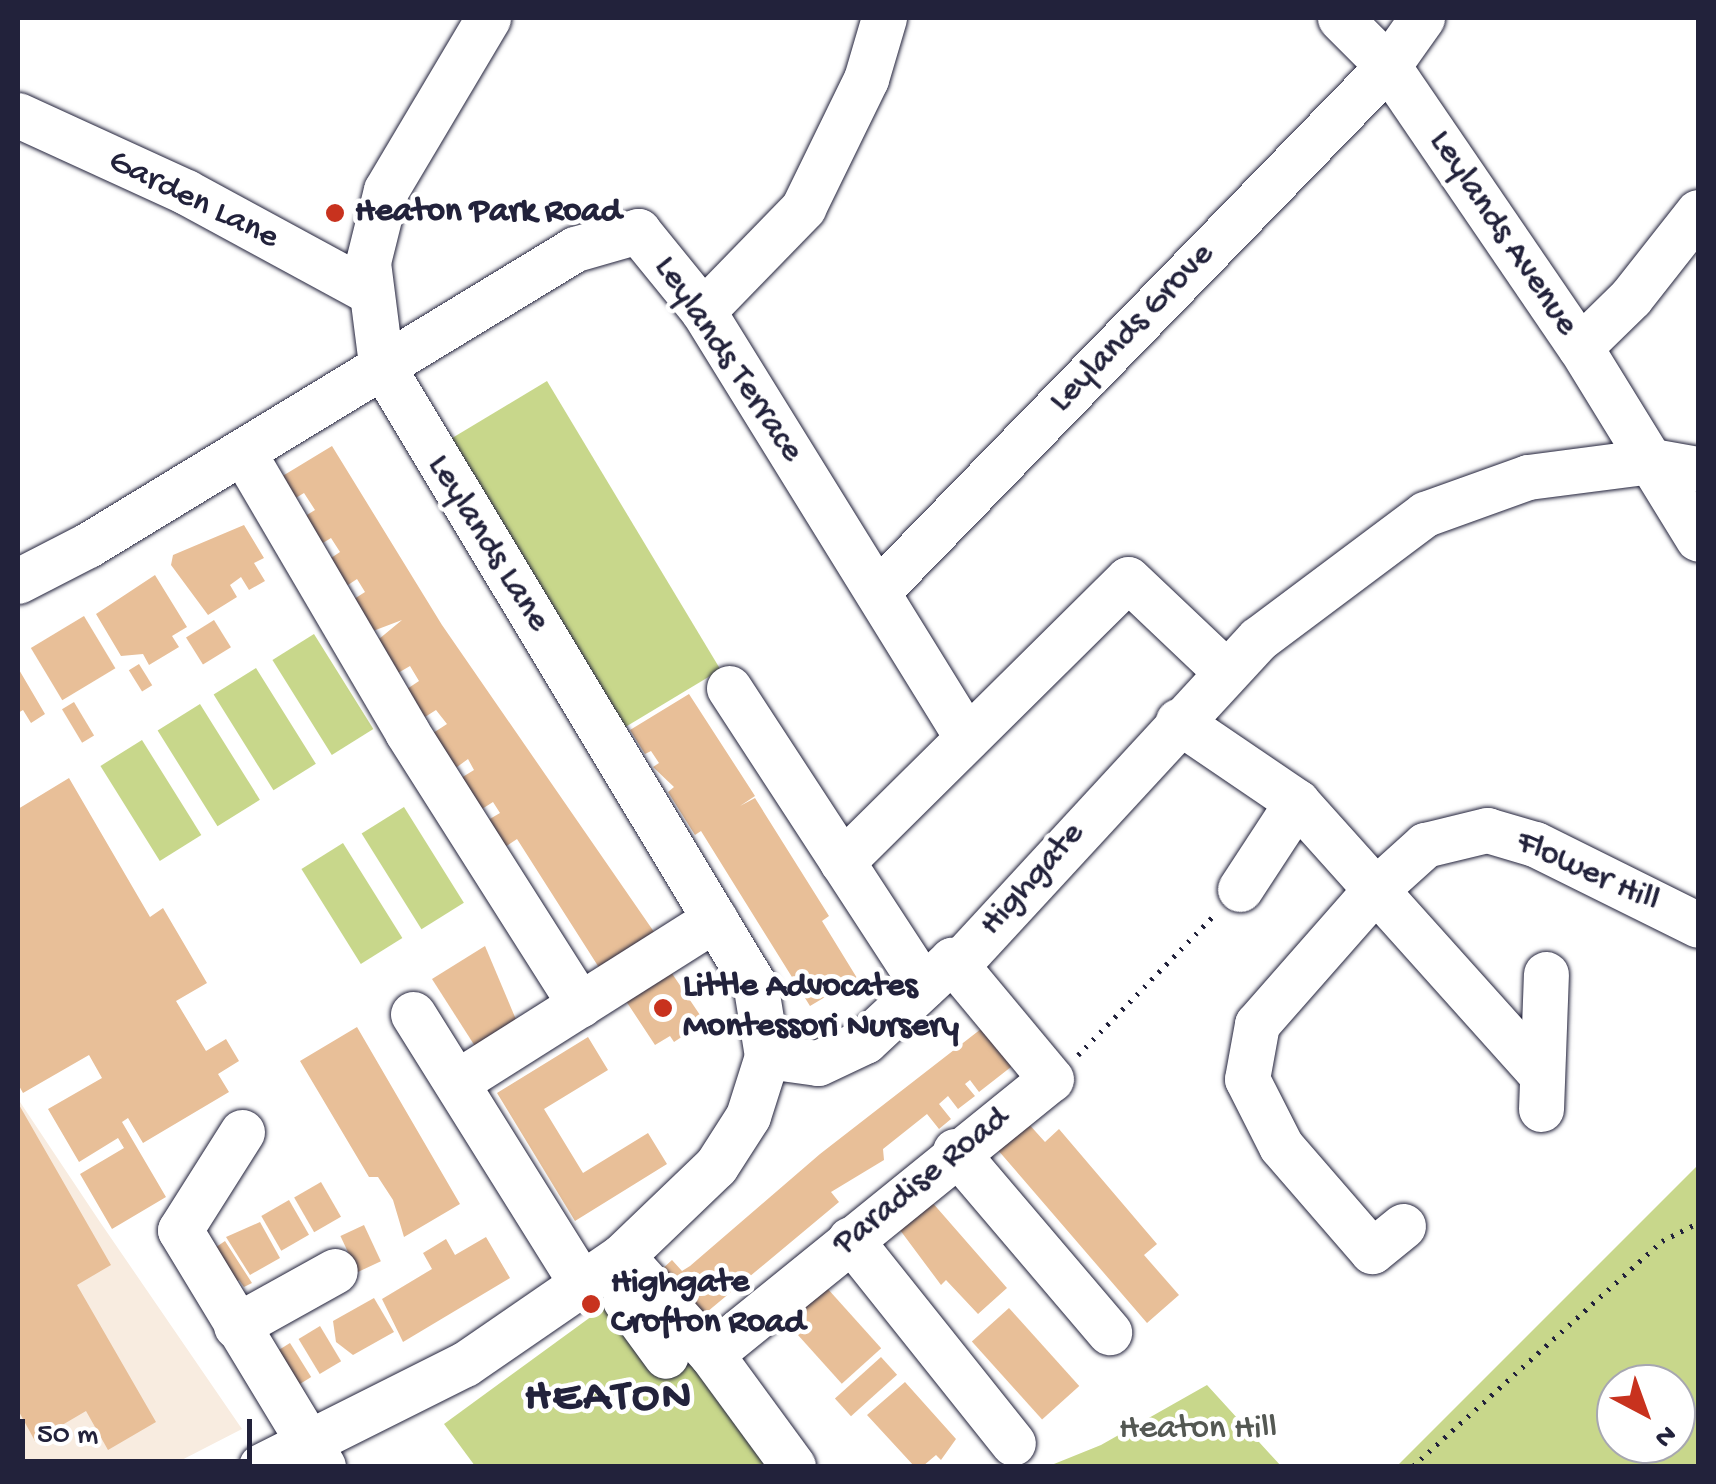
<!DOCTYPE html>
<html>
<head>
<meta charset="utf-8">
<style>
  body { margin:0 }
  #map { position:relative; width:1716px; height:1484px; overflow:hidden; background:#fff; font-family:"Gochi Hand",sans-serif }
  div>[style] { position:absolute }
  .built>* { inset:0; background:#f8ece0 }
  .green>* { inset:0; background:#c8d78b; transform-origin:0 0 }
  .building>* { inset:0; background:#e8bf98; transform-origin:0 0 }
  .path>* { height:5px; margin-top:-2.5px; transform-origin:0; background:repeating-linear-gradient(90deg,#22223b 0 2.5px,transparent 0 10.5px) }
  .roads { filter:drop-shadow(0 0 2px #22223b) drop-shadow(0 0 2px #22223b) }
  .minor>* { height:45px; margin:-22.5px; padding:0 22.5px; transform-origin:22.5px; border-radius:22.5px; background:#fff }
  .dots>* { width:28px; height:28px; translate:-50% -50%; box-sizing:border-box; border:5px solid #fff; border-radius:50% }
  span { translate:-50% -50%; white-space:nowrap; text-align:center; line-height:1.15; -webkit-text-stroke:9px #fff; paint-order:stroke }
  .street-label { font-size:35px; color:#22223b }
  .poi-label { font-size:35px; color:#22223b; font-weight:700 }
  .left { translate:0 -50%; text-align:left }
  .park-label { font-size:35px; color:#545853 }
  .district-label { font-size:45px; color:#22223b; font-weight:700; letter-spacing:2.5px }
  .frame { position:absolute; inset:0; border:20px solid #22223b; pointer-events:none }
  .north { position:absolute; left:1596px; top:1364px; width:100px; height:100px; box-sizing:border-box; background:#fff; border:2px solid #a7a7b1; border-radius:50%; rotate:139deg; font-size:28px; font-weight:700; line-height:40px; text-align:center; color:#22223b }
  .north::after { content:''; display:block; margin:auto; width:35px; height:45px; background:#c8321e; clip-path:polygon(50% 0,100% 100%,50% 72%,0 100%) }
  .scale { position:absolute; left:20px; top:1419px; width:232px; height:45px; box-sizing:border-box; border:5px solid #22223b; border-top:0; padding-left:12px; font-size:30px; line-height:35px; white-space:nowrap; color:#22223b; -webkit-text-stroke:8px #fff; paint-order:stroke }
</style>
</head>
<body>
<div id="map">
  <div class="built">
    <div style="clip-path:polygon(18px 1099px,100px 1222px,242px 1429px,170px 1466px,18px 1466px)"></div>
  </div>
  <div class="green">
    <div style="left:547px;top:381px;width:337px;height:113px;rotate:59deg"></div>
    <div style="left:314px;top:634px;width:112px;height:49px;rotate:58deg"></div>
    <div style="left:256px;top:668px;width:113px;height:50px;rotate:58deg"></div>
    <div style="left:200px;top:704px;width:113px;height:50px;rotate:58deg"></div>
    <div style="left:142px;top:740px;width:112px;height:49px;rotate:58deg"></div>
    <div style="left:404px;top:807px;width:113px;height:50px;rotate:58deg"></div>
    <div style="left:343px;top:843px;width:112px;height:49px;rotate:58deg"></div>
    <div style="clip-path:polygon(evenodd,1698px 1165px,1698px 1466px,1397px 1466px,1698px 1165px,1676px 1384px,1676px 1444px,1616px 1444px,1616px 1384px,1676px 1384px)"></div>
    <div style="clip-path:polygon(640px 1281px,778px 1466px,475px 1466px,444px 1424px)"></div>
    <div style="clip-path:polygon(1207px 1385px,1281px 1466px,1049px 1466px,1101px 1445px)"></div>
  </div>
  <div class="building">
    <div style="clip-path:polygon(332px 446px,442px 625px,661px 942px,605px 977px,517px 839px,505px 847px,488px 820px,500px 813px,493px 802px,482px 809px,461px 778px,474px 770px,468px 759px,453px 770px,430px 735px,447px 724px,436px 710px,425px 717px,407px 689px,419px 681px,410px 666px,398px 673px,379px 639px,402px 620px,373px 631px,351px 601px,365px 592px,357px 579px,345px 587px,328px 560px,340px 552px,331px 538px,318px 546px,302px 518px,315px 510px,304px 493px,284px 505px,271px 483px)"></div>
    <div style="clip-path:polygon(244px 525px,264px 558px,254px 563px,265px 581px,249px 590px,241px 577px,230px 585px,237px 597px,208px 615px,171px 565px,173px 555px)"></div>
    <div style="clip-path:polygon(155px 575px,187px 627px,172px 636px,179px 647px,149px 665px,143px 654px,121px 656px,96px 614px)"></div>
    <div style="left:84px;top:616px;width:61px;height:62px;rotate:59deg"></div>
    <div style="left:214px;top:620px;width:32px;height:33px;rotate:58deg"></div>
    <div style="left:139px;top:664px;width:25px;height:12px;rotate:58deg"></div>
    <div style="clip-path:polygon(18px 668px,45px 714px,31px 723px,23px 710px,18px 713px)"></div>
    <div style="clip-path:polygon(689px 694px,755px 796px,740px 806px,755px 798px,829px 916px,822px 921px,857px 978px,810px 1006px,701px 831px,695px 835px,683px 816px,668px 792px,674px 787px,653px 767px,659px 763px,651px 751px,645px 754px,630px 730px)"></div>
    <div style="left:74px;top:702px;width:39px;height:14px;rotate:59deg"></div>
    <div style="clip-path:polygon(69px 778px,150px 917px,163px 908px,207px 983px,176px 1001px,206px 1051px,226px 1039px,239px 1061px,218px 1074px,229px 1092px,143px 1143px,128px 1118px,122px 1122px,166px 1197px,112px 1229px,80px 1174px,124px 1148px,118px 1138px,79px 1162px,48px 1109px,102px 1078px,89px 1055px,23px 1093px,18px 1084px,18px 809px)"></div>
    <div style="clip-path:polygon(485px 946px,520px 1029px,480px 1054px,432px 979px)"></div>
    <div style="clip-path:polygon(671px 972px,700px 1015px,691px 1021px,695px 1028px,674px 1042px,670px 1036px,655px 1045px,626px 1001px)"></div>
    <div style="clip-path:polygon(990px 1022px,1020px 1060px,979px 1092px,970px 1080px,965px 1084px,975px 1096px,958px 1109px,948px 1096px,939px 1104px,951px 1119px,939px 1129px,927px 1114px,883px 1149px,884px 1160px,831px 1192px,839px 1202px,701px 1317px,648px 1282px,672px 1260px,682px 1271px,690px 1266px,820px 1154px)"></div>
    <div style="clip-path:polygon(357px 1027px,460px 1204px,404px 1237px,393px 1200px,378px 1177px,369px 1177px,300px 1061px)"></div>
    <div style="clip-path:polygon(588px 1037px,608px 1070px,544px 1109px,583px 1173px,648px 1133px,667px 1164px,575px 1221px,497px 1093px)"></div>
    <div style="clip-path:polygon(18px 1103px,111px 1265px,77px 1285px,156px 1422px,108px 1450px,86px 1411px,35px 1441px,18px 1410px)"></div>
    <div style="clip-path:polygon(1027px 1122px,1045px 1142px,1059px 1129px,1157px 1244px,1144px 1255px,1179px 1295px,1147px 1323px,997px 1149px)"></div>
    <div style="left:321px;top:1182px;width:40px;height:31px;rotate:60deg"></div>
    <div style="left:289px;top:1200px;width:40px;height:32px;rotate:60deg"></div>
    <div style="clip-path:polygon(931px 1201px,1007px 1288px,978px 1314px,946px 1280px,941px 1285px,900px 1230px)"></div>
    <div style="clip-path:polygon(260px 1222px,280px 1258px,250px 1275px,226px 1237px)"></div>
    <div style="left:364px;top:1225px;width:40px;height:26px;rotate:65deg"></div>
    <div style="clip-path:polygon(486px 1237px,510px 1278px,403px 1342px,382px 1299px,432px 1269px,423px 1253px,433px 1247px,446px 1239px,455px 1255px)"></div>
    <div style="clip-path:polygon(225px 1241px,252px 1283px,244px 1287px,239px 1280px,221px 1291px,200px 1258px)"></div>
    <div style="left:827px;top:1288px;width:81px;height:53px;rotate:48deg"></div>
    <div style="clip-path:polygon(374px 1298px,394px 1332px,353px 1355px,336px 1342px,333px 1321px)"></div>
    <div style="left:1009px;top:1308px;width:105px;height:50px;rotate:48deg"></div>
    <div style="left:320px;top:1326px;width:41px;height:25px;rotate:59deg"></div>
    <div style="left:290px;top:1343px;width:40px;height:29px;rotate:58deg"></div>
    <div style="left:881px;top:1357px;width:24px;height:62px;rotate:48deg"></div>
    <div style="clip-path:polygon(905px 1382px,956px 1439px,941px 1460px,936px 1455px,923px 1466px,914px 1466px,867px 1415px)"></div>
  </div>
  <div class="path">
    <div style="left:1078px;top:1055px;width:194px;rotate:-45.8deg"></div>
    <div style="left:1413px;top:1466px;width:336px;rotate:-42.1deg"></div>
    <div style="left:1662px;top:1241px;width:40px;rotate:-26.6deg"></div>
  </div>
  <div class="roads">
    <div class="minor">
      <div style="left:1340px;top:18px;width:68px;rotate:45deg"></div>
      <div style="left:1388px;top:66px;width:340px;rotate:55.7deg"></div>
      <div style="left:1580px;top:347px;width:225px;rotate:58.4deg"></div>
      <div style="left:18px;top:115px;width:185px;rotate:24.6deg"></div>
      <div style="left:186px;top:192px;width:207px;rotate:28.5deg"></div>
      <div style="left:703px;top:311px;width:144px;rotate:-45.8deg"></div>
      <div style="left:803px;top:208px;width:144px;rotate:-64deg"></div>
      <div style="left:866px;top:79px;width:64px;rotate:-73.6deg"></div>
      <div style="left:1580px;top:347px;width:71px;rotate:-44.4deg"></div>
      <div style="left:1631px;top:297px;width:108px;rotate:-51.8deg"></div>
      <div style="left:243px;top:452px;width:324px;rotate:59.6deg"></div>
      <div style="left:407px;top:732px;width:323px;rotate:57.6deg"></div>
      <div style="left:18px;top:581px;width:79px;rotate:-27.2deg"></div>
      <div style="left:88px;top:545px;width:570px;rotate:-31.29deg"></div>
      <div style="left:575px;top:249px;width:66px;rotate:-15.9deg"></div>
      <div style="left:638px;top:231px;width:103px;rotate:50.9deg"></div>
      <div style="left:703px;top:311px;width:502px;rotate:58.27deg"></div>
      <div style="left:878px;top:591px;width:732px;rotate:-45.83deg"></div>
      <div style="left:1388px;top:66px;width:59px;rotate:-54.7deg"></div>
      <div style="left:729px;top:688px;width:356px;rotate:56.9deg"></div>
      <div style="left:1178px;top:721px;width:144px;rotate:34.2deg"></div>
      <div style="left:1297px;top:802px;width:365px;rotate:48.1deg"></div>
      <div style="left:842px;top:862px;width:402px;rotate:-44.7deg"></div>
      <div style="left:1128px;top:579px;width:135px;rotate:43.5deg"></div>
      <div style="left:1240px;top:889px;width:104px;rotate:-56.8deg"></div>
      <div style="left:413px;top:1014px;width:321px;rotate:58deg"></div>
      <div style="left:767px;top:1056px;width:51px;rotate:7.8deg"></div>
      <div style="left:818px;top:1063px;width:52px;rotate:-25.1deg"></div>
      <div style="left:865px;top:1041px;width:119px;rotate:-43deg"></div>
      <div style="left:952px;top:960px;width:8px;rotate:23deg"></div>
      <div style="left:959px;top:963px;width:441px;rotate:-47.3deg"></div>
      <div style="left:1258px;top:639px;width:209px;rotate:-36.8deg"></div>
      <div style="left:1425px;top:514px;width:109px;rotate:-19.8deg"></div>
      <div style="left:1528px;top:477px;width:125px;rotate:-7.4deg"></div>
      <div style="left:1652px;top:461px;width:47px;rotate:9.9deg"></div>
      <div style="left:457px;top:1082px;width:305px;rotate:-32.3deg"></div>
      <div style="left:1541px;top:1109px;width:135px;rotate:-87.9deg"></div>
      <div style="left:242px;top:1132px;width:116px;rotate:122.3deg"></div>
      <div style="left:180px;top:1230px;width:276px;rotate:58.8deg"></div>
      <div style="left:955px;top:1151px;width:238px;rotate:49.6deg"></div>
      <div style="left:1403px;top:1226px;width:40px;rotate:141deg"></div>
      <div style="left:1372px;top:1251px;width:139px;rotate:-130.9deg"></div>
      <div style="left:1281px;top:1146px;width:75px;rotate:-116.9deg"></div>
      <div style="left:1247px;top:1079px;width:56px;rotate:-79.7deg"></div>
      <div style="left:1257px;top:1024px;width:177px;rotate:-48.7deg"></div>
      <div style="left:1374px;top:891px;width:69px;rotate:-42deg"></div>
      <div style="left:1425px;top:845px;width:64px;rotate:-13.6deg"></div>
      <div style="left:1487px;top:830px;width:50px;rotate:16.3deg"></div>
      <div style="left:1535px;top:844px;width:182px;rotate:26.4deg"></div>
      <div style="left:850px;top:1239px;width:261px;rotate:51.4deg"></div>
      <div style="left:622px;top:1256px;width:132px;rotate:47.8deg"></div>
      <div style="left:711px;top:1354px;width:437px;rotate:-39deg"></div>
      <div style="left:1051px;top:1079px;width:155px;rotate:-129.8deg"></div>
      <div style="left:625px;top:1300px;width:69px;rotate:53.8deg"></div>
      <div style="left:236px;top:1326px;width:113px;rotate:-29.1deg"></div>
      <div style="left:711px;top:1354px;width:139px;rotate:53.8deg"></div>
      <div style="left:261px;top:1466px;width:228px;rotate:-26.6deg"></div>
      <div style="left:465px;top:1364px;width:191px;rotate:-34.5deg"></div>
      <div style="left:622px;top:1256px;width:130px;rotate:-43.8deg"></div>
      <div style="left:716px;top:1166px;width:59px;rotate:-57.4deg"></div>
      <div style="left:748px;top:1116px;width:63px;rotate:-72.4deg"></div>
      <div style="left:767px;top:1056px;width:69px;rotate:-99.2deg"></div>
      <div style="left:756px;top:988px;width:728px;rotate:-121deg"></div>
      <div style="left:381px;top:364px;width:103px;rotate:-97.3deg"></div>
      <div style="left:368px;top:262px;width:74px;rotate:-76deg"></div>
      <div style="left:386px;top:190px;width:200px;rotate:-59.3deg"></div>
    </div>
  </div>
  <div class="dots">
    <div style="left:335px;top:213px;background:#c8321e"></div>
    <div style="left:663px;top:1008px;background:#c8321e"></div>
    <div style="left:591px;top:1304px;background:#c8321e"></div>
  </div>
  <div class="street-label">
    <span style="left:193px;top:201px;rotate:26deg">Garden Lane</span>
    <span style="left:1502px;top:234px;rotate:56deg">Leylands Avenue</span>
    <span style="left:1133px;top:329px;rotate:-46deg">Leylands Grove</span>
    <span style="left:727px;top:360px;rotate:56deg">Leylands Terrace</span>
    <span style="left:487px;top:544px;rotate:58deg">Leylands Lane</span>
    <span style="left:1587px;top:873px;rotate:24deg">Flower Hill</span>
    <span style="left:1033px;top:880px;rotate:-48deg">Highgate</span>
    <span style="left:922px;top:1182px;rotate:-39deg">Paradise Road</span>
  </div>
  <div class="poi-label">
    <span class="left" style="left:355px;top:213px">Heaton Park Road</span>
    <span class="left" style="left:683px;top:1008px">Little Advocates<br>Montessori Nursery</span>
    <span class="left" style="left:611px;top:1304px">Highgate<br>Crofton Road</span>
  </div>
  <div class="park-label">
    <span style="left:1198px;top:1430px">Heaton Hill</span>
  </div>
  <div class="district-label">
    <span style="left:609px;top:1399px">HEATON</span>
  </div>
  <div class="frame"></div>
  <div class="north">N</div>
  <div class="scale">50 m</div>
</div>
</body>
</html>
